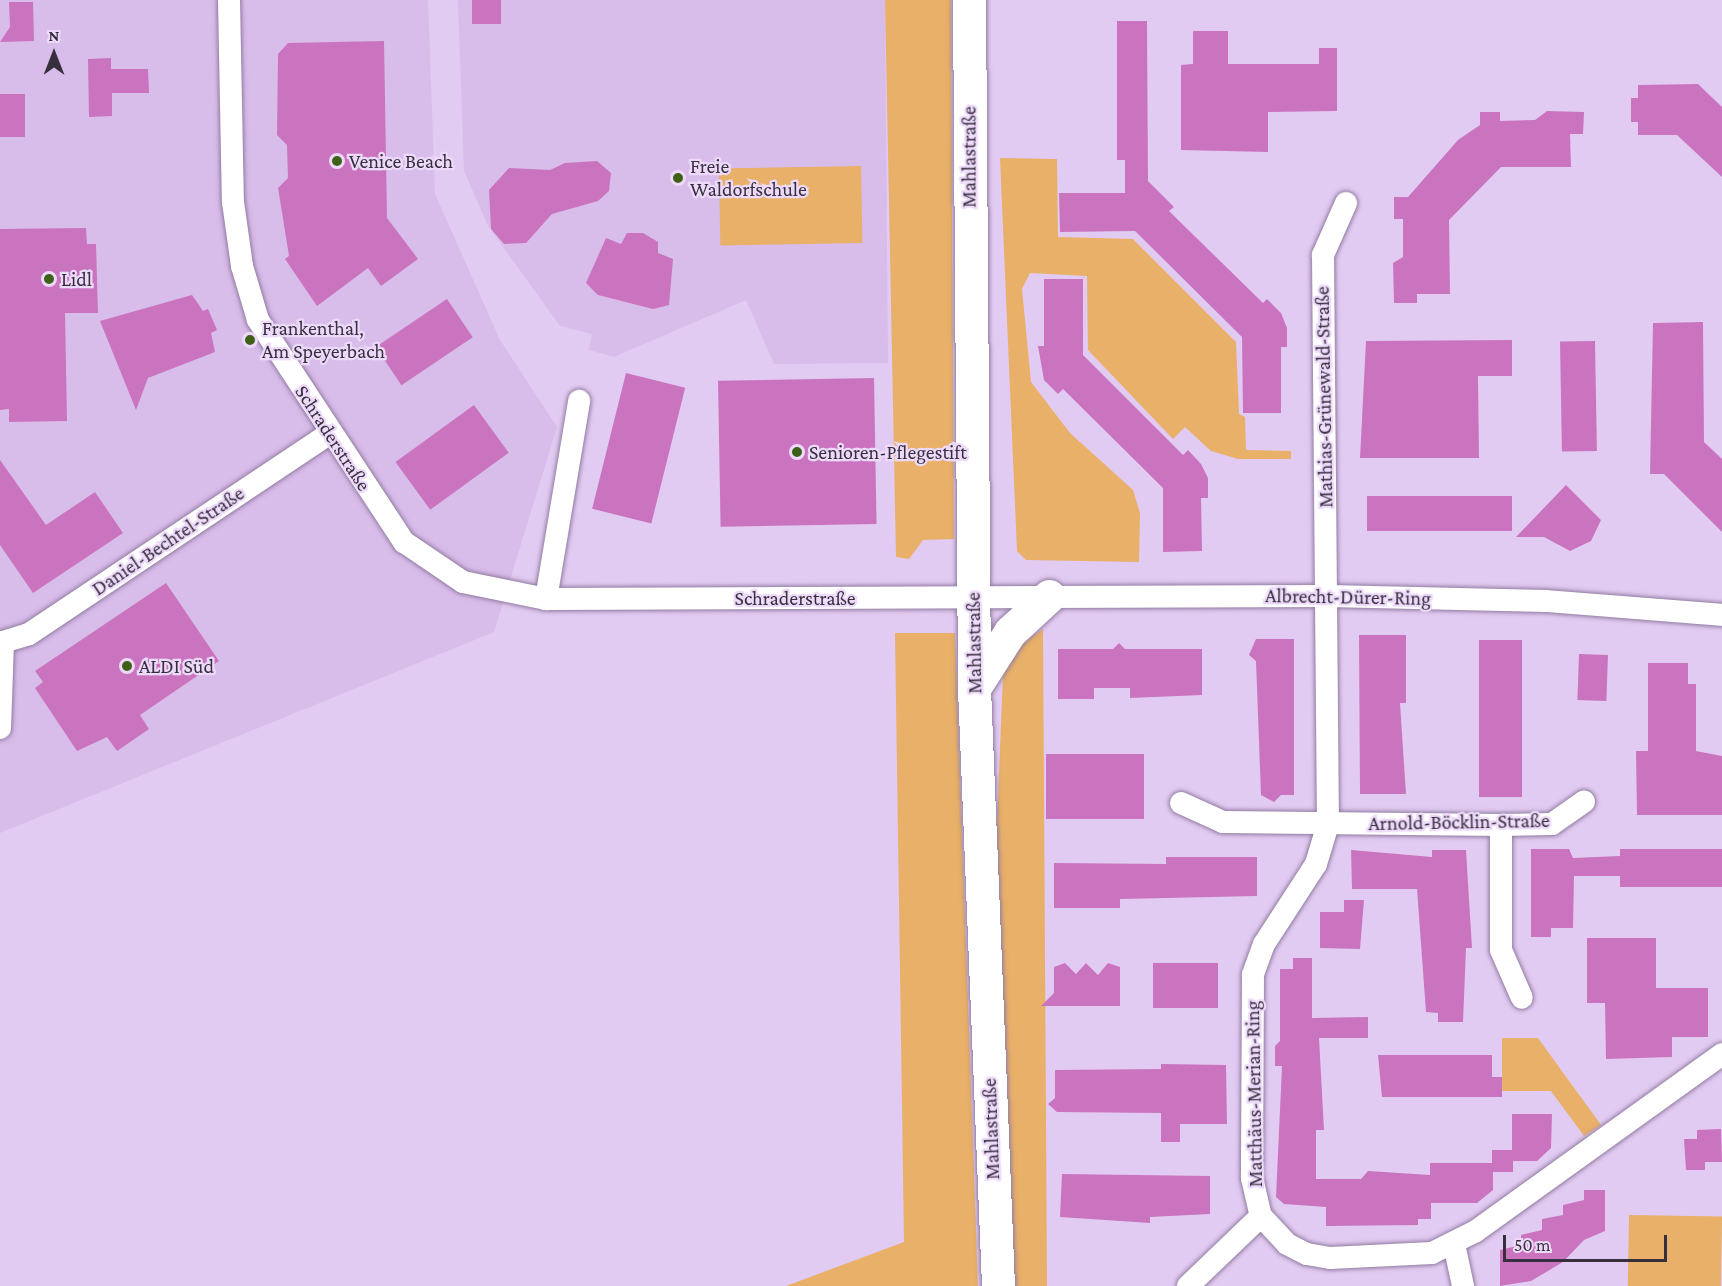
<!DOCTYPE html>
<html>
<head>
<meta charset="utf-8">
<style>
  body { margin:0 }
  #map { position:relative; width:1722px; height:1286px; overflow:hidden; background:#e2cbf2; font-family:"Crimson Pro",serif }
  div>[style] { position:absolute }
  .built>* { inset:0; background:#d8bcea }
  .green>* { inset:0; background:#e8b068; transform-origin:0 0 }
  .building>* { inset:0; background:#ca74bf; transform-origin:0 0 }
  .roads { filter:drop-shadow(0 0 2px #927ca1) drop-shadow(0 0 2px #927ca1) }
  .street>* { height:22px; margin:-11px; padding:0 11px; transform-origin:11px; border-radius:11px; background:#fff }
  .secondary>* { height:33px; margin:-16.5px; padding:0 16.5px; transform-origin:16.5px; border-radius:16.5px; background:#fff }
  .dots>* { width:16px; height:16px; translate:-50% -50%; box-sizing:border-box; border:3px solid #eddafa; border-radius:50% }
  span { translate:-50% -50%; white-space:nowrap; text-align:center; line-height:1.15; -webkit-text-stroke:4.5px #eddafa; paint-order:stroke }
  .street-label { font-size:20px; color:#382f3e }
  .poi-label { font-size:20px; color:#382f3e }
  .left { translate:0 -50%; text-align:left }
  .north { position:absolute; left:24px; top:24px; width:60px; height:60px; -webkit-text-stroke:4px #eddafa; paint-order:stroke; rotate:0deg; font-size:16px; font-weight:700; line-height:24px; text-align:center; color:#382f3e }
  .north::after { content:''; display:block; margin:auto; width:21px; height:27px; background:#382f3e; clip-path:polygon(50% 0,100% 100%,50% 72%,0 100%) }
  .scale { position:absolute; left:1503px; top:1235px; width:164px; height:27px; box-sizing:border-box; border:3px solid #382f3e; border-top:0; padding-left:8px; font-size:18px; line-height:21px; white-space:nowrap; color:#382f3e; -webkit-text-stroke:4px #eddafa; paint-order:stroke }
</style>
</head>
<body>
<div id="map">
  <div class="built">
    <div style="clip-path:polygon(0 0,428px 0,435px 194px,500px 340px,557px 427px,494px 632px,0 833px)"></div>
    <div style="clip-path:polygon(458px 0,885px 0,888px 363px,774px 364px,746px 300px,614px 357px,589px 350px,592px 334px,560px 326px,488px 226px,464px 171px)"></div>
  </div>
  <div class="green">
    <div style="clip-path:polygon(885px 0,951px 0,954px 539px,923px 540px,909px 559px,896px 557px)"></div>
    <div style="clip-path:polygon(1000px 158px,1057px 159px,1058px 237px,1133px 239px,1236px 342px,1239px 414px,1245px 417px,1246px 450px,1291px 451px,1291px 459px,1238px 459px,1211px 451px,1185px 427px,1173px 439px,1088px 350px,1087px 276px,1030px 273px,1022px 289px,1031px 382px,1070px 433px,1133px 490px,1140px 513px,1139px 562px,1026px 560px,1017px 551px)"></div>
    <div style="left:861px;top:166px;width:77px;height:142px;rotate:89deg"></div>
    <div style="clip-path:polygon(1043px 629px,1047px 1286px,1009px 1286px,993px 923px,1003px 675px,1021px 644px)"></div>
    <div style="clip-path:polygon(895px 633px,955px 633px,978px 1286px,786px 1286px,904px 1242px)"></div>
    <div style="clip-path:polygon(1502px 1038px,1538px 1038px,1601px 1125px,1584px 1136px,1551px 1091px,1502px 1091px)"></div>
    <div style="left:1629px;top:1215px;width:93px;height:71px;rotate:1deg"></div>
  </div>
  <div class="building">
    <div style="left:472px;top:0;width:29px;height:24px"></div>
    <div style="clip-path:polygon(9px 2px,33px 2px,34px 41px,0 42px,10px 27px)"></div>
    <div style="clip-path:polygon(1117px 21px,1147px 21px,1148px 181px,1174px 207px,1169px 211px,1263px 303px,1267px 299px,1281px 313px,1287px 328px,1287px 347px,1281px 347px,1281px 413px,1243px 413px,1242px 337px,1135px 231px,1060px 232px,1059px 193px,1125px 193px,1125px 160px,1117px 160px)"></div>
    <div style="clip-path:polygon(1193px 31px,1228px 31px,1228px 64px,1319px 64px,1319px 48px,1337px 48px,1337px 111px,1268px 112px,1268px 152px,1181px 150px,1181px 65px,1193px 64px)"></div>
    <div style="clip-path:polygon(384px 41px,387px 218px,418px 259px,381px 286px,368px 268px,317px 306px,285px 259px,289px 256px,278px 188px,288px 178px,287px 145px,277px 135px,278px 54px,288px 43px)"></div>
    <div style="clip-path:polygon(111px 58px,111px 69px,148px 69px,149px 93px,112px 93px,112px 116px,89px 117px,88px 59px)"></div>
    <div style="clip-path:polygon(1698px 84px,1722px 107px,1722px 177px,1677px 135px,1638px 135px,1638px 122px,1631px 122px,1631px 98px,1638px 98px,1638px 85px)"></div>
    <div style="left:25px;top:94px;width:43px;height:25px;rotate:90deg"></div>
    <div style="clip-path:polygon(1547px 111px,1584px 112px,1583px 134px,1570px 134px,1571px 167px,1501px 167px,1449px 220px,1450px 294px,1417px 294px,1417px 303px,1394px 303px,1393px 263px,1403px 257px,1403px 219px,1394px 219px,1394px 197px,1408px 197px,1458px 140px,1480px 125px,1480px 112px,1500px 112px,1500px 121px,1535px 120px)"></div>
    <div style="clip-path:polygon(597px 161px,611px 173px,609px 191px,598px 201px,552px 214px,526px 243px,504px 244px,491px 229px,489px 190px,509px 168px,550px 170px,565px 163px)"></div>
    <div style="clip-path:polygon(86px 228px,87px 244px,96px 244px,98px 313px,65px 313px,67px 421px,9px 422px,9px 409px,0 410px,0 229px)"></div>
    <div style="clip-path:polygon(627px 233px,643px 233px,658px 242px,658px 253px,673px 259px,669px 305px,653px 309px,598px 295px,586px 283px,606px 238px,621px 244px)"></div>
    <div style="clip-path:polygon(1044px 279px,1083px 279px,1083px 355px,1183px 455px,1188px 450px,1201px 464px,1208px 478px,1208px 498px,1201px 498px,1202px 551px,1163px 552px,1163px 488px,1063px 389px,1058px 394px,1044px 380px,1038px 346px,1044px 346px)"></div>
    <div style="clip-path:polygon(192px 295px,203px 311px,208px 309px,217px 330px,211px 333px,215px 352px,148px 378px,136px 410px,100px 321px)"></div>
    <div style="left:447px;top:299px;width:46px;height:86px;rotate:56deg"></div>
    <div style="clip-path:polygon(1703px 322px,1704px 442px,1722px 459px,1722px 532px,1664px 474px,1650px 474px,1653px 323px)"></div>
    <div style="clip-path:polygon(1512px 340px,1512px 376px,1478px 376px,1479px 458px,1360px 458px,1366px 341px)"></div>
    <div style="left:1595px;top:341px;width:110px;height:35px;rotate:89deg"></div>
    <div style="left:626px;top:373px;width:61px;height:140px;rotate:14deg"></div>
    <div style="left:874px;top:378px;width:146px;height:156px;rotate:89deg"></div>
    <div style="left:474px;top:405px;width:59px;height:97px;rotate:54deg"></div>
    <div style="clip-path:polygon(0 460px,46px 525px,95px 492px,123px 533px,33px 593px,0 545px)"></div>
    <div style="clip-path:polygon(1566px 485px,1601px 520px,1591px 541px,1570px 551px,1544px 537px,1516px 537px)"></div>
    <div style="left:1512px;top:496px;width:35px;height:145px;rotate:90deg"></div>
    <div style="clip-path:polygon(166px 583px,219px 661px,140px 715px,149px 729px,117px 751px,107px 737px,77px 751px,35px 688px,43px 682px,35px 671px)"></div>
    <div style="clip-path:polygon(1359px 635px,1406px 635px,1406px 703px,1400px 703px,1406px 794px,1360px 794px)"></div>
    <div style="clip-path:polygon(1256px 639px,1294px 639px,1294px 795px,1281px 795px,1274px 802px,1261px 795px,1256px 661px,1249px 655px)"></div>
    <div style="left:1479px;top:640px;width:43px;height:157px"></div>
    <div style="clip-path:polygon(1119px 643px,1125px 649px,1202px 649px,1202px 695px,1130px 698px,1130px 688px,1094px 688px,1094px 699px,1058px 699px,1058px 649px,1113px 649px)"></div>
    <div style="left:1579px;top:654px;width:29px;height:46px;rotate:2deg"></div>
    <div style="clip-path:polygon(1648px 663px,1688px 663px,1688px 684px,1696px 684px,1696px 751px,1722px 756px,1722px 815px,1637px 815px,1636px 751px,1648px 751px)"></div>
    <div style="left:1144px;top:754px;width:65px;height:98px;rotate:90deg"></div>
    <div style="clip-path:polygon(1531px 849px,1569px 849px,1573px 858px,1620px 856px,1620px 849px,1722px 849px,1722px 887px,1620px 887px,1620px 876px,1574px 876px,1573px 928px,1551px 928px,1551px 937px,1531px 937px)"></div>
    <div style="clip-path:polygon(1351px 850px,1432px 857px,1432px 850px,1466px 850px,1472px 948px,1466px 948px,1463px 1022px,1438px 1022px,1438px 1013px,1426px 1012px,1417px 889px,1352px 889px)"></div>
    <div style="clip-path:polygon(1166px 857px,1257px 857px,1257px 896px,1120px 899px,1120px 908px,1054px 908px,1054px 863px,1166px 864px)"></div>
    <div style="clip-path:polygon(1344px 900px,1364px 900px,1360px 949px,1320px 948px,1320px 912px,1344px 912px)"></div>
    <div style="clip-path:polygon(1587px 938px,1656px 938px,1656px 988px,1708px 988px,1708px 1037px,1672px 1037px,1672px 1057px,1606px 1059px,1605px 1003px,1587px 1003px)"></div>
    <div style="clip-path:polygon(1293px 958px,1312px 958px,1312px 1018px,1368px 1017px,1368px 1038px,1319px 1038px,1324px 1130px,1316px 1130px,1316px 1179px,1361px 1179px,1368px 1171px,1430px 1175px,1430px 1163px,1492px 1163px,1492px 1150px,1512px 1150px,1512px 1114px,1552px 1114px,1551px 1148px,1537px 1161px,1513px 1161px,1513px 1172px,1493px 1172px,1493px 1190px,1477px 1203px,1431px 1203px,1431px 1219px,1418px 1219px,1418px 1225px,1326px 1226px,1326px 1207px,1284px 1204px,1276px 1197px,1282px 1066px,1275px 1066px,1275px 1046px,1280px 1041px,1280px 969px,1293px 969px)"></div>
    <div style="clip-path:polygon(1065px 963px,1076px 974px,1086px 963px,1098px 975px,1108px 963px,1120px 967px,1120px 1006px,1041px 1006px,1054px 993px,1054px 967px)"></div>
    <div style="left:1153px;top:963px;width:65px;height:45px"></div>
    <div style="clip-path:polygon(1378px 1055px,1492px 1055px,1492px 1077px,1502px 1077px,1502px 1097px,1382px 1097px)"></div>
    <div style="clip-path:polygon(1161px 1064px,1226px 1065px,1227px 1124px,1180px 1124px,1180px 1142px,1161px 1142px,1161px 1113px,1057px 1112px,1048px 1104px,1055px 1098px,1055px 1070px,1161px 1069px)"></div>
    <div style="clip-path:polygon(1721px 1129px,1722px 1162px,1705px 1162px,1705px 1170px,1686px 1170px,1684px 1139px,1697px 1139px,1697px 1130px)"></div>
    <div style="clip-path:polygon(1062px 1174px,1210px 1176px,1210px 1214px,1150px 1217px,1150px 1223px,1060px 1217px)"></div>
    <div style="clip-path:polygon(1584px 1190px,1605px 1190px,1605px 1231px,1584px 1240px,1563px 1262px,1531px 1281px,1500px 1286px,1500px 1250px,1521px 1245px,1521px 1235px,1542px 1230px,1542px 1219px,1563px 1215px,1563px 1205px,1584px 1200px)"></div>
  </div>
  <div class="roads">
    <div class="street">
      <div style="left:229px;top:0;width:202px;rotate:88.9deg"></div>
      <div style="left:233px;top:202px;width:65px;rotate:82deg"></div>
      <div style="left:242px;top:266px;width:56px;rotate:73.5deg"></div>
      <div style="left:258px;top:320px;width:266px;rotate:56.7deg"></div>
      <div style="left:404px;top:542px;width:71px;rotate:34.1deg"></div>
      <div style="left:463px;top:582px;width:85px;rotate:11.6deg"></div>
      <div style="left:546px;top:599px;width:783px;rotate:-0.22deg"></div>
      <div style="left:1329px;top:596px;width:217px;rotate:1.3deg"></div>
      <div style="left:1546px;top:601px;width:177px;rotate:4.5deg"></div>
      <div style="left:1346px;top:203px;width:57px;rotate:113.9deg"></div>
      <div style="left:1323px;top:255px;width:569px;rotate:89.5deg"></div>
      <div style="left:1328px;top:824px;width:42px;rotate:106.7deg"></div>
      <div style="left:1316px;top:864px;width:95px;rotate:123deg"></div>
      <div style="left:1264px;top:944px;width:33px;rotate:110deg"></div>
      <div style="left:1253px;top:975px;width:203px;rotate:90.3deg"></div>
      <div style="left:1252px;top:1178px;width:39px;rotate:77deg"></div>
      <div style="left:1261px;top:1216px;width:38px;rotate:47deg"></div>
      <div style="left:1287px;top:1244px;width:22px;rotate:27deg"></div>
      <div style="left:1307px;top:1254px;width:23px;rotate:10deg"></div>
      <div style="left:1330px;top:1258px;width:102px;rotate:-2.8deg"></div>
      <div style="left:1432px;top:1253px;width:49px;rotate:-26.6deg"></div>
      <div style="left:1476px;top:1231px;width:303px;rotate:-35.7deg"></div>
      <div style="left:546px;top:599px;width:201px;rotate:-80.5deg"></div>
      <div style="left:3px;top:642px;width:27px;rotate:-17deg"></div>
      <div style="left:29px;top:634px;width:361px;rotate:-33.7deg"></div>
      <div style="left:0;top:728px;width:86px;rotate:-88deg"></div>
      <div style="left:1181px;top:803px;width:46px;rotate:24.3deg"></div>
      <div style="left:1223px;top:822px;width:278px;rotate:0.6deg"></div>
      <div style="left:1501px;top:825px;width:51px;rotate:-1.1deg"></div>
      <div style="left:1552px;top:824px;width:39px;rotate:-35deg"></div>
      <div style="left:1501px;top:825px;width:125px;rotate:90deg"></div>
      <div style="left:1501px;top:950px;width:52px;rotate:66.4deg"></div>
      <div style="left:1454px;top:1244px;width:43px;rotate:77.9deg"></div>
      <div style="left:1188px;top:1286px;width:101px;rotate:-43.8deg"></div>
    </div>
    <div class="secondary">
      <div style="left:969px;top:0;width:688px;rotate:89.58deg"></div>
      <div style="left:974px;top:688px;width:598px;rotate:87.7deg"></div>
      <div style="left:974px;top:688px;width:67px;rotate:-57.3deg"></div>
      <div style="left:1010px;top:632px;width:53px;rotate:-42.7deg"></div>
    </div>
  </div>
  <div class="dots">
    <div style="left:337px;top:161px;background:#3e6118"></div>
    <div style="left:678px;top:178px;background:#3e6118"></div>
    <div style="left:49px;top:279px;background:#3e6118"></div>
    <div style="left:250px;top:340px;background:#3e6118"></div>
    <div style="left:797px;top:452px;background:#3e6118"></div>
    <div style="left:127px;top:666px;background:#3e6118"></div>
  </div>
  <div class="street-label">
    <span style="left:969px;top:157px;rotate:-90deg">Mahlastraße</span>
    <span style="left:1324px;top:397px;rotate:-91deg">Mathias-Grünewald-Straße</span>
    <span style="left:333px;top:438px;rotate:57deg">Schraderstraße</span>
    <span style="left:168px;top:541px;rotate:-34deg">Daniel-Bechtel-Straße</span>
    <span style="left:1348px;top:597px;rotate:1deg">Albrecht-Dürer-Ring</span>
    <span style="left:795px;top:598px">Schraderstraße</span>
    <span style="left:974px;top:643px;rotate:-91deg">Mahlastraße</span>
    <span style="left:1459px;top:822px;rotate:-1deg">Arnold-Böcklin-Straße</span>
    <span style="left:1254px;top:1094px;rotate:-91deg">Matthäus-Merian-Ring</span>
    <span style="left:991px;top:1129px;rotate:-92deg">Mahlastraße</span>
  </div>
  <div class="poi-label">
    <span class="left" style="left:349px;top:161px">Venice Beach</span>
    <span class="left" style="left:690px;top:178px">Freie<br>Waldorfschule</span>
    <span class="left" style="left:61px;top:279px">Lidl</span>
    <span class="left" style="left:262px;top:340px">Frankenthal,<br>Am Speyerbach</span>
    <span class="left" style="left:809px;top:452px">Senioren-Pflegestift</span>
    <span class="left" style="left:139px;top:666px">ALDI Süd</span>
  </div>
  <div class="north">N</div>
  <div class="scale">50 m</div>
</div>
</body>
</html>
